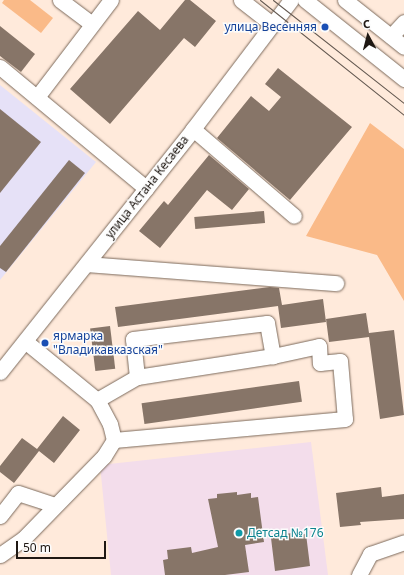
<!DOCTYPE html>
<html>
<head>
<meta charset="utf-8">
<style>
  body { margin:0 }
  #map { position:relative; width:404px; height:575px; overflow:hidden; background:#ffeadb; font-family:"Noto Sans",sans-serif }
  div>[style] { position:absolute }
  .commercial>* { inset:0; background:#e6e1f7 }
  .education>* { inset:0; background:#f3ddeb }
  .green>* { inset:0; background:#faba88 }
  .building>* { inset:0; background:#877568; transform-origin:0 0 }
  .roads { filter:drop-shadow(0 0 1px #7c6a5c) drop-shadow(0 0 1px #7c6a5c) }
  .minor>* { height:15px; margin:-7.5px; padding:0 7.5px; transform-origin:7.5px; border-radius:7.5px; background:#fff }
  .tram>* { height:1px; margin:-0.5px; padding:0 0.5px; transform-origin:0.5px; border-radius:0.5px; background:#635850 }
  .dots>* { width:11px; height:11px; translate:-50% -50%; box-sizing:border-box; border:2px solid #fcfcfc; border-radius:50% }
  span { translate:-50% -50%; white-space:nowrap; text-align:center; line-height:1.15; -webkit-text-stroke:3px #fcfcfc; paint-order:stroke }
  .transit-label { font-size:12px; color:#164399 }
  .right { translate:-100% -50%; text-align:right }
  .left { translate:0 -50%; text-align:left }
  .street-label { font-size:12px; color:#1f1813 }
  .culture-label { font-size:12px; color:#0d838f }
  .north { position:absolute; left:348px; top:16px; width:40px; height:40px; -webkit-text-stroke:3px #fcfcfc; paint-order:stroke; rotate:353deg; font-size:11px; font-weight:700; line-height:16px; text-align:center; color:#1f1813 }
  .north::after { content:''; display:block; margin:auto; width:14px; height:18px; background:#1f1813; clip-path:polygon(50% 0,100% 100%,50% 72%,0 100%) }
  .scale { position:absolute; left:16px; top:541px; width:90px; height:18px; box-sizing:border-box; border:2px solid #1f1813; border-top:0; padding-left:5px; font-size:12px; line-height:14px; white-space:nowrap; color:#1f1813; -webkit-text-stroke:3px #fcfcfc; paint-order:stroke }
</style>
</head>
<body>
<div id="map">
  <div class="commercial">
    <div style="clip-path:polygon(0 85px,96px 162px,0 280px)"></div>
  </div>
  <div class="education">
    <div style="clip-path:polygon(311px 442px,328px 575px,111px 575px,100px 465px)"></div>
  </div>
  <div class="green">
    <div style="clip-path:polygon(4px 0,30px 0,53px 18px,41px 33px,2px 3px)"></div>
    <div style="clip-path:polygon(370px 123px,404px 149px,404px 301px,377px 255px,306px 236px)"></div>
  </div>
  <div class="building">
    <div style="clip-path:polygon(185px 0,190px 0,216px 21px,195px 47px,184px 38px,110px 124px,70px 89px,138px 11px,160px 30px)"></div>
    <div style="clip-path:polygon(0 26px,35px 54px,21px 72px,0 56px)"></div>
    <div style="clip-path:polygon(278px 68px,352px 127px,290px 200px,217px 138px,251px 96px,269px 111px,281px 97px,265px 84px)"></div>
    <div style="clip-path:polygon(0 109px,41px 142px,0 193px)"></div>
    <div style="clip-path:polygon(209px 155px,249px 189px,232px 210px,207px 190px,160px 248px,139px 231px,164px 201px,168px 205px)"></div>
    <div style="clip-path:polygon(69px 160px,85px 173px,6px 272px,0 268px,0 246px)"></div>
    <div style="left:264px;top:211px;width:12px;height:70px;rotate:85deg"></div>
    <div style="clip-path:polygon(270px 287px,279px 288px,282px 305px,323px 299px,326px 322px,281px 328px,278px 306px,118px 327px,115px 307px)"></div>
    <div style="clip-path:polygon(366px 313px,369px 333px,394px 330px,404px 415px,380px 419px,369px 337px,329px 342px,326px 319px)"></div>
    <div style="left:110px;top:326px;width:43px;height:20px;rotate:83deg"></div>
    <div style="left:299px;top:381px;width:21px;height:159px;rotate:82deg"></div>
    <div style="clip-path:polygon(63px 416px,80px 430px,54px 463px,39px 451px,14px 483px,0 472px,0 466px,22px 438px,37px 449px)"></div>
    <div style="clip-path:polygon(381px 487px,382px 497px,404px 494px,404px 519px,360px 522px,361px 525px,340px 527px,336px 493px)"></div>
    <div style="clip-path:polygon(237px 492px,237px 495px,251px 493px,251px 498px,258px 497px,264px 542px,245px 545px,249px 572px,225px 575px,165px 575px,163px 560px,168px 559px,167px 550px,191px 547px,192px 553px,218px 547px,208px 499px,217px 498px,217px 494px)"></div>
    <div style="clip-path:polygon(295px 532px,296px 535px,306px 534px,310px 566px,275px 571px,271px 538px)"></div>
  </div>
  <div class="roads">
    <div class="minor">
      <div style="left:60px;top:0;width:40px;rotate:37deg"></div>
      <div style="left:241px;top:0;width:39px;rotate:38deg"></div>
      <div style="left:305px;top:0;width:127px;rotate:38.6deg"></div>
      <div style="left:345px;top:0;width:75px;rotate:38.5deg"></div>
      <div style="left:391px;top:36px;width:19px;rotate:-47deg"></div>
      <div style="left:0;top:67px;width:190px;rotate:39.7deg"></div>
      <div style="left:37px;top:97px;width:122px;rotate:-52.7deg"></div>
      <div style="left:193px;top:129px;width:133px;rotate:40.7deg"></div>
      <div style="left:87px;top:264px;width:250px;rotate:4.4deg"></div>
      <div style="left:0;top:372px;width:310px;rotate:-51.5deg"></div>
      <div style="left:193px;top:129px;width:162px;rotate:-52.8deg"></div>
      <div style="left:137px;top:377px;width:138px;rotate:-8.8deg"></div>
      <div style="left:97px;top:400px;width:46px;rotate:-29.9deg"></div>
      <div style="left:137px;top:377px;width:38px;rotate:-96deg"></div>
      <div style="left:133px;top:339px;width:135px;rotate:-6.8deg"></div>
      <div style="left:267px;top:323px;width:34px;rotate:80deg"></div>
      <div style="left:273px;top:356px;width:47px;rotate:-12.3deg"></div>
      <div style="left:319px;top:346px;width:17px;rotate:87deg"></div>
      <div style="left:320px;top:363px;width:20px;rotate:-6deg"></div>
      <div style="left:340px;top:361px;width:58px;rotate:85.1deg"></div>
      <div style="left:345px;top:419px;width:232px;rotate:174.8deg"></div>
      <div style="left:0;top:516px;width:29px;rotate:-52deg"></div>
      <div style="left:18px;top:493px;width:39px;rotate:18deg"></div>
      <div style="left:0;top:555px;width:28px;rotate:-35deg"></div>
      <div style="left:23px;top:539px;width:116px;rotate:-45.7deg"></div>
      <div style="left:104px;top:456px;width:19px;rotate:-58deg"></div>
      <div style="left:114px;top:440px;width:16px;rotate:-104deg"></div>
      <div style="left:110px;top:424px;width:27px;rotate:-118deg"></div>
      <div style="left:97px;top:400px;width:93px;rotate:-140.7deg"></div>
      <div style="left:359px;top:575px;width:24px;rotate:-62deg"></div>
      <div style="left:370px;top:554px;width:36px;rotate:-19deg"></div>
    </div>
  </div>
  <div class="tram">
    <div style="left:260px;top:0;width:184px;rotate:38.6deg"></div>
    <div style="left:273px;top:0;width:167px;rotate:38.2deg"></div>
  </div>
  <div class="dots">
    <div style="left:325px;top:27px;background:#1a4fb4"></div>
    <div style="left:45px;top:343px;background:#1a4fb4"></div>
    <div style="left:239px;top:533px;background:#0f9aa8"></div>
  </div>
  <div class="transit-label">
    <span class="right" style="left:317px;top:27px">улица Весенняя</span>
    <span class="left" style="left:53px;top:343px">ярмарка<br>"Владикавказская"</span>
  </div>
  <div class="street-label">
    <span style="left:147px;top:187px;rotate:-52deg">улица Астана Кесаева</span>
  </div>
  <div class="culture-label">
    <span class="left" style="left:247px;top:533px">Детсад №176</span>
  </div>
  <div class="north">С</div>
  <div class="scale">50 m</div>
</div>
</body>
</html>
